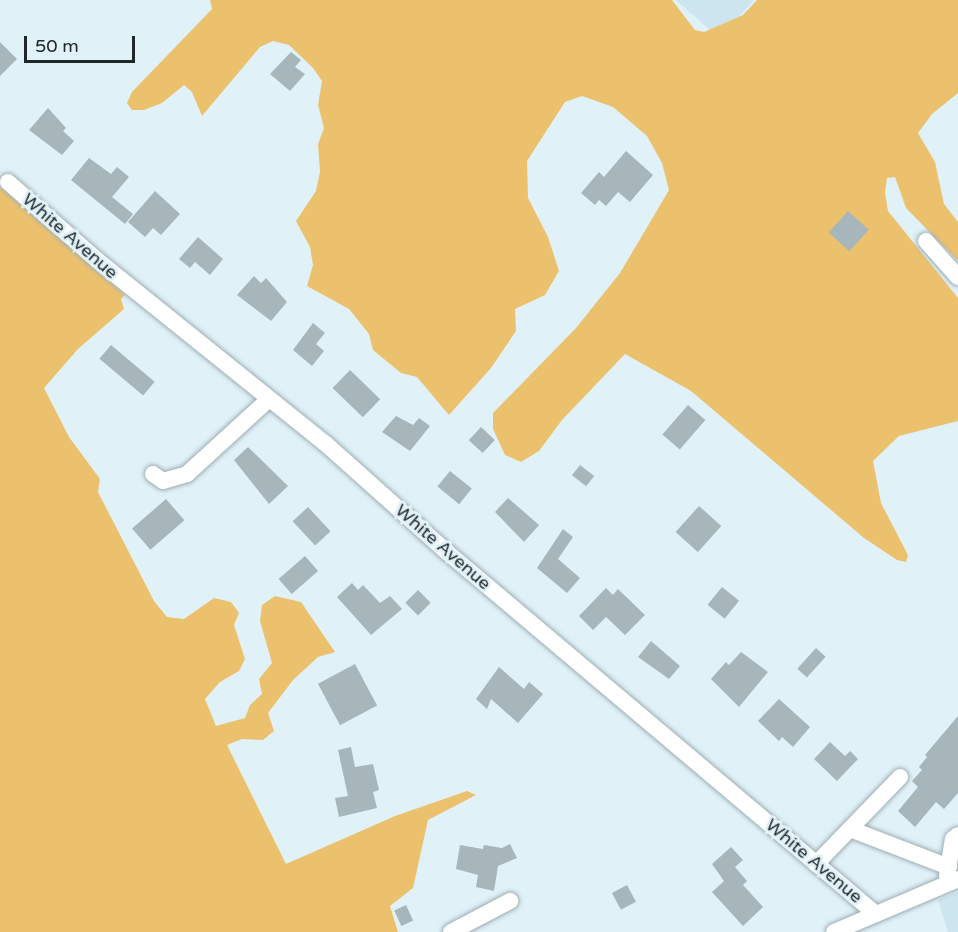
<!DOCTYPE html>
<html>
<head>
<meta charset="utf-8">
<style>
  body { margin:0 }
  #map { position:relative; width:958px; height:932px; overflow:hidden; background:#e0f2f8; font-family:"Varela Round",sans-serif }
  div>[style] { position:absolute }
  .built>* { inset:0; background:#cce5ee }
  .green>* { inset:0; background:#ecc16e }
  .building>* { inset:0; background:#a6b6bb; transform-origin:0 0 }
  .roads { filter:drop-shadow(0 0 2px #9dadb3) drop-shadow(0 0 2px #9dadb3) }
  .minor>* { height:16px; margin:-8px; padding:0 8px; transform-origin:8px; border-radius:8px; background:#fff }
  span { translate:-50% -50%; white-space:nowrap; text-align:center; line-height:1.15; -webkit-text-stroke:6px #e0f2f8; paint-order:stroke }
  .street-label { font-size:18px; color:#212729 }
  .scale { position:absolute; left:24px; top:36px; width:111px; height:27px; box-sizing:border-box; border:3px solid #212729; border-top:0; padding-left:8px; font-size:18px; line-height:21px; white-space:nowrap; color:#212729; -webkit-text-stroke:4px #e0f2f8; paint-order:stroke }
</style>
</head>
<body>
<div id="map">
  <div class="built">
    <div style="clip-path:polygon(676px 0,754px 0,719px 38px)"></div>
    <div style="clip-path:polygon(958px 892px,958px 932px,948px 932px,938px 900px)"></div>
  </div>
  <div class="green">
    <div style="clip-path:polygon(210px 0,672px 0,695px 30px,704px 32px,743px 15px,757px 0,958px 0,958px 93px,932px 114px,918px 133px,935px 162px,944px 204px,958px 222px,958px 261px,906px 208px,895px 177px,887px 178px,885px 193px,888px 211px,958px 298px,958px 421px,899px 436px,873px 461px,881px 503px,908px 555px,906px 562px,897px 560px,864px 538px,691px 391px,625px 354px,562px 420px,539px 451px,521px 462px,505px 455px,493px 429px,493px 413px,576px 328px,620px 273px,669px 190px,662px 163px,647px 136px,613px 107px,582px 96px,565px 102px,527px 161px,528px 198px,548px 237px,559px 271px,545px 295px,515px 309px,516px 331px,491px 368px,449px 415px,417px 377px,401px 373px,373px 350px,369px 334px,349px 309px,307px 286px,313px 265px,310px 247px,296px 221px,316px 191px,320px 172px,318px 144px,324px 128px,318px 105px,322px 81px,313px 68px,289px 45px,273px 41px,260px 47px,202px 116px,192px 92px,184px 85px,162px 103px,144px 110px,132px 110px,127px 103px,132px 92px,212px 9px)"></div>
    <div style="clip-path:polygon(0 187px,125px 295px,121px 299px,124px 309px,78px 349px,44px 388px,69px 437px,100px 479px,98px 492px,154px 601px,167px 617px,184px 619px,214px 598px,231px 602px,239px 613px,234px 625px,245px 659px,239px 671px,220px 682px,205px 699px,216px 726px,245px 718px,250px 705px,262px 694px,259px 679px,272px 663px,260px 621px,262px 605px,275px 596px,301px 602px,335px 652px,318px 657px,293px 680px,268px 713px,274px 731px,263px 740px,242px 739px,227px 745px,286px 864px,395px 816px,467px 791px,476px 795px,428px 820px,413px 888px,390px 906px,398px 932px,0 932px)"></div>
  </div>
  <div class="building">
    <div style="clip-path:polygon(0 42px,17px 59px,0 76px)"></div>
    <div style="clip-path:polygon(291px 52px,301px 60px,295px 67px,305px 74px,290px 91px,270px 74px)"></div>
    <div style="clip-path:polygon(48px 108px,66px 128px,63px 131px,74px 141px,62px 155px,29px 130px)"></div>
    <div style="clip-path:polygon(626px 151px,653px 175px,630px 202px,618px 192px,606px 206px,599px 200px,595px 205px,581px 193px,599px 172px,604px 177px)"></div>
    <div style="clip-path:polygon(89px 158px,111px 174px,117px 167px,129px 177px,112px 197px,133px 214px,125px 224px,71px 180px)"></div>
    <div style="clip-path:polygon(155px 191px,180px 214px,161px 235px,153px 228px,145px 237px,128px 222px)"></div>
    <div style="left:848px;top:211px;width:28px;height:29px;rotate:42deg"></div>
    <div style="clip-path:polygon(198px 237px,223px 259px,210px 275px,195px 262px,190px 268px,179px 259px)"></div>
    <div style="clip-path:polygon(254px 276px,261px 283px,266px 278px,287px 302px,271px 321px,237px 295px)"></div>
    <div style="clip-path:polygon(313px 323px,325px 333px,316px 344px,324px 351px,312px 366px,293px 350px)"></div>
    <div style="left:111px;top:345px;width:57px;height:18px;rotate:40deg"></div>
    <div style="left:350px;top:370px;width:42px;height:25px;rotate:44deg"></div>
    <div style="left:688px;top:405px;width:23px;height:39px;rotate:41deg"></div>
    <div style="clip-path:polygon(396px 416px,413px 425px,419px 418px,430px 426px,410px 451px,382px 432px)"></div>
    <div style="left:481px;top:427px;width:19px;height:18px;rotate:43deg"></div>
    <div style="clip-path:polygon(248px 447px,288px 486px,269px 504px,234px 460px)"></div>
    <div style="left:580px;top:465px;width:18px;height:13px;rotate:38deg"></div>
    <div style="left:450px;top:471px;width:28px;height:20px;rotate:39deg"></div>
    <div style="clip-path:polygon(508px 498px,539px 525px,524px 542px,495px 512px)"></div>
    <div style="left:166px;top:499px;width:28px;height:45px;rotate:49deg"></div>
    <div style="left:699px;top:506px;width:30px;height:35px;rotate:42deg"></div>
    <div style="left:308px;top:507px;width:33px;height:21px;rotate:47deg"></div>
    <div style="clip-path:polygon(563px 529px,573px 537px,558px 559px,580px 578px,567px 593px,537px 568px)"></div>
    <div style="left:305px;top:556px;width:20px;height:35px;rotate:49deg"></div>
    <div style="clip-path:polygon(352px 583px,358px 590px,363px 585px,380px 603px,390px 596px,402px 609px,371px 635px,337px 597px)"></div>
    <div style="left:722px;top:587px;width:22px;height:23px;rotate:39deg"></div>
    <div style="clip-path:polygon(606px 588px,613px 595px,618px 589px,645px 615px,625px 635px,606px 617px,593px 630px,579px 616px)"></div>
    <div style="left:418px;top:590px;width:18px;height:18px;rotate:45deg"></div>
    <div style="clip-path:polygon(651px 641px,680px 666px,669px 679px,638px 657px)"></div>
    <div style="left:816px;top:648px;width:13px;height:28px;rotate:42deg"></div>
    <div style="clip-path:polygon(741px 652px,768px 672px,739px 707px,711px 679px,726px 662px,729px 665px)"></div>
    <div style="left:355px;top:664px;width:47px;height:42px;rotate:62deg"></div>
    <div style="clip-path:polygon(499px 667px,524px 689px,529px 682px,543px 694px,518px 723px,491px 699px,487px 709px,476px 699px)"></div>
    <div style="clip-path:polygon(779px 699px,810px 727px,793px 747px,782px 737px,779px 741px,758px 721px)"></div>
    <div style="clip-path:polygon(958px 716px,958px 793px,944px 809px,936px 802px,915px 827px,898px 811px,918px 787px,912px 781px,922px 770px,919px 767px,927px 757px,925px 755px)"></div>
    <div style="clip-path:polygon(830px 742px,845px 756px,850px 751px,858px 759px,837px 781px,814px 759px)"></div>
    <div style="clip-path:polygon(351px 747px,355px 767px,373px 764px,379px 790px,373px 792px,377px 808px,339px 817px,335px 798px,348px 796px,338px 750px)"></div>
    <div style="clip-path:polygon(510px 844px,517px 858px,498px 866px,494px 891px,476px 887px,478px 875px,456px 869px,460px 845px,483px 849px,484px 845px,502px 848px)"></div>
    <div style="clip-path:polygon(731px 847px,743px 860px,735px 867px,747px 881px,743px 885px,763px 907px,743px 926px,712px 892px,724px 881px,712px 864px)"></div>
    <div style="left:627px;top:885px;width:19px;height:17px;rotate:62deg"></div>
    <div style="left:406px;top:905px;width:17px;height:13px;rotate:65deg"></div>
  </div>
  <div class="roads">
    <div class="minor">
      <div style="left:8px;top:182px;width:118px;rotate:41.2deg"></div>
      <div style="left:97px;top:260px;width:294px;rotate:38.8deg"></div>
      <div style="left:326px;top:444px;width:162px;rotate:41.8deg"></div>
      <div style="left:447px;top:552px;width:561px;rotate:40.16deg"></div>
      <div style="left:926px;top:241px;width:48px;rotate:48.4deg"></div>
      <div style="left:153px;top:474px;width:12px;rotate:35deg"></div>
      <div style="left:163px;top:481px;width:25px;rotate:-16deg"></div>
      <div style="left:187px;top:474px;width:111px;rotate:-42.4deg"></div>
      <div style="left:850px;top:829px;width:106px;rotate:21deg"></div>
      <div style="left:816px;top:864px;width:121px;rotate:-46deg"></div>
      <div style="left:947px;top:876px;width:37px;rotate:-81deg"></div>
      <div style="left:953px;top:839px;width:6px;rotate:-39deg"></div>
      <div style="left:451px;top:932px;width:67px;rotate:-27.7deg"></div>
      <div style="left:834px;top:932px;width:135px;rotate:-23.1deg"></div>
    </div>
  </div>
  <div class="street-label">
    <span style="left:70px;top:236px;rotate:41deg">White Avenue</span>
    <span style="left:443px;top:547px;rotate:41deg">White Avenue</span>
    <span style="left:814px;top:861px;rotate:40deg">White Avenue</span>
  </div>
  <div class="scale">50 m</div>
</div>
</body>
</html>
